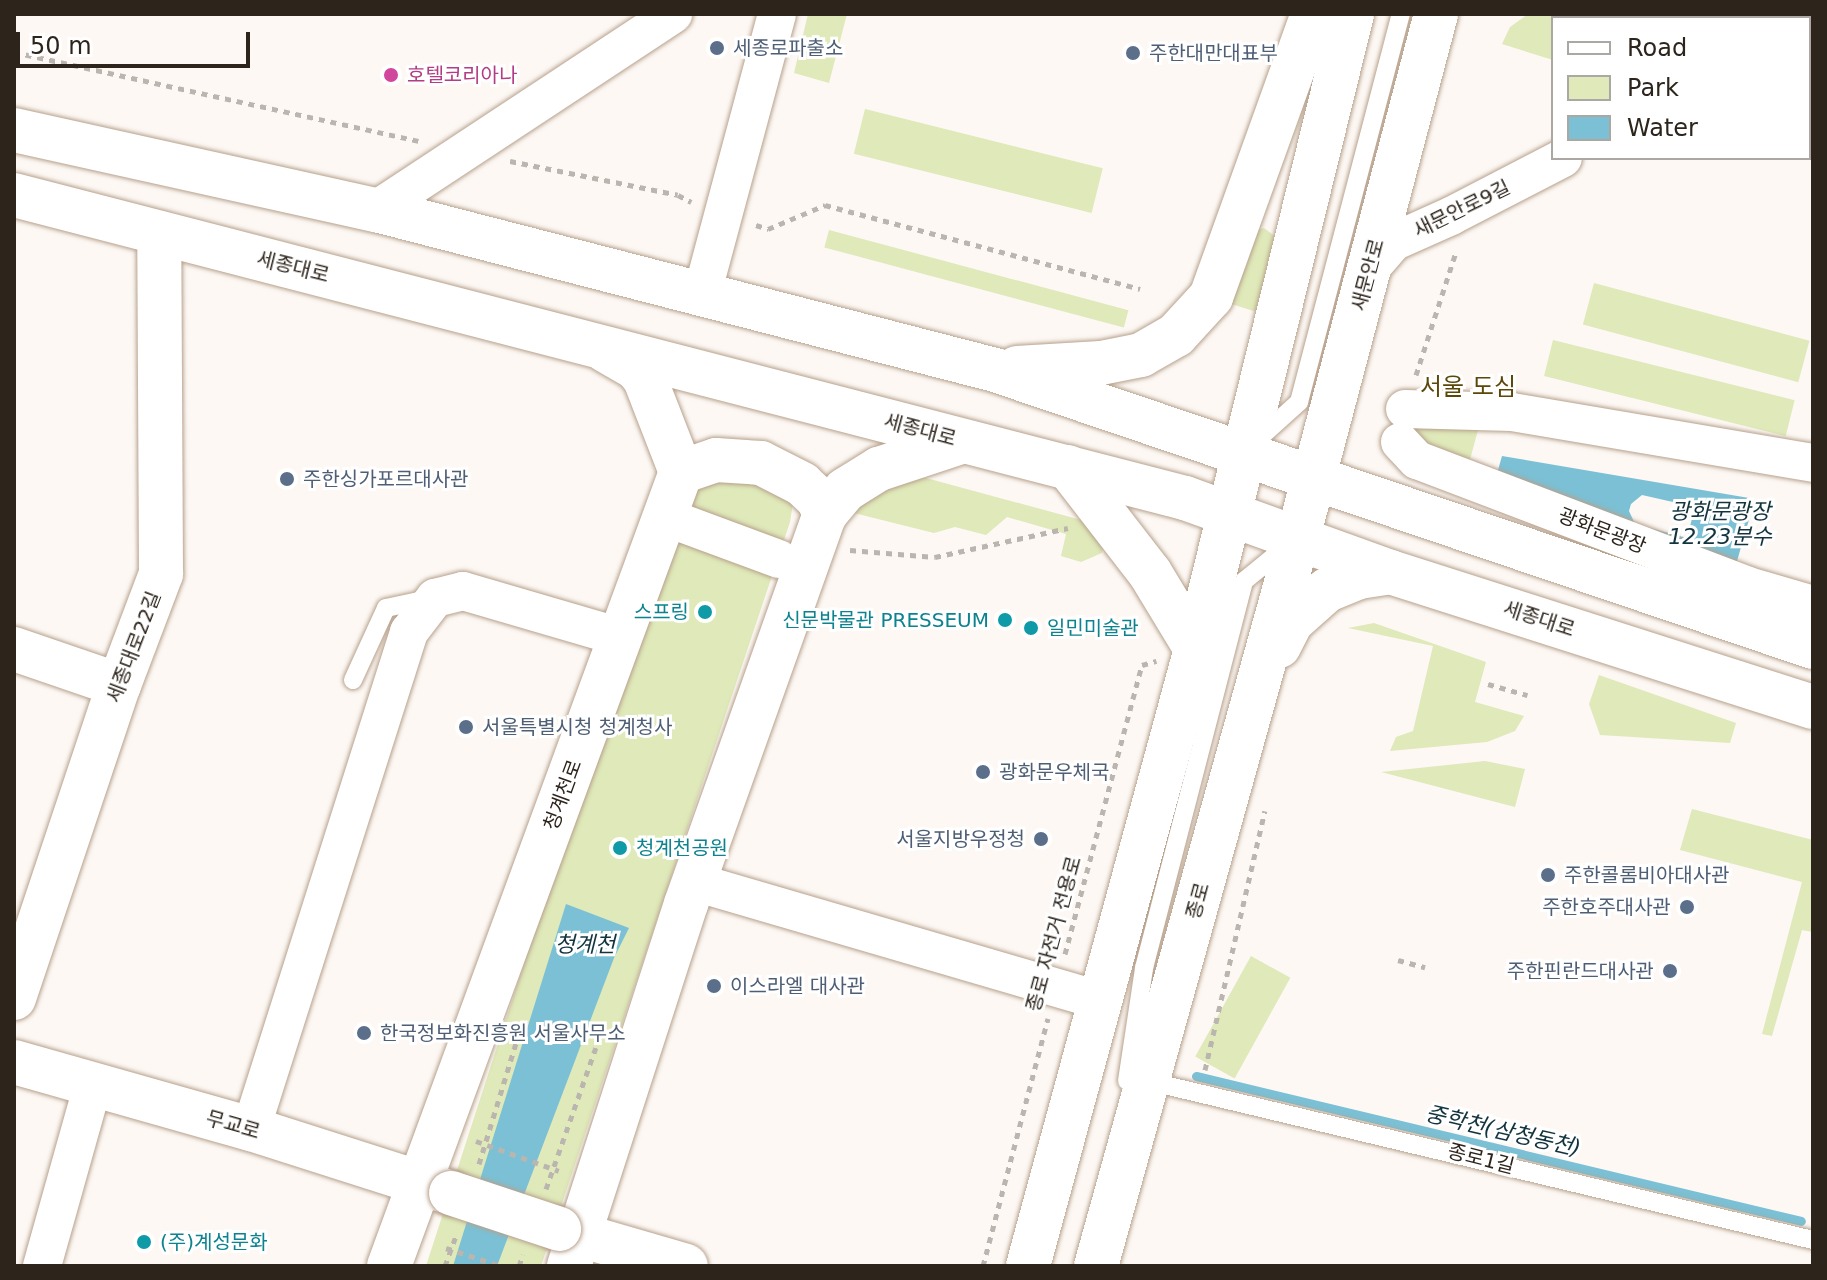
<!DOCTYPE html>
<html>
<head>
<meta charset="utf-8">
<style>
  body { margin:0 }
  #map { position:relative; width:1827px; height:1280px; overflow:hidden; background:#fdf8f4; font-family:"DejaVu Sans","Noto Sans KR",sans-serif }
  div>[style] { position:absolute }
  .green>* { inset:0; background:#dfe9b9; transform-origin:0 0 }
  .water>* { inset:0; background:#7bc0d5 }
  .stream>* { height:9px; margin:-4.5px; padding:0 4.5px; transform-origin:4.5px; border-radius:4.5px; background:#7bc0d5 }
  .path>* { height:5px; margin-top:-2.5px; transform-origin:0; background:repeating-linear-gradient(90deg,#bbb5af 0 6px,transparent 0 12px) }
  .roads { filter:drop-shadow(0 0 2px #b7a18c) drop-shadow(0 0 2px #b7a18c) }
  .lane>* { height:18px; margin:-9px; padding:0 9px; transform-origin:9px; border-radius:9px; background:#fff }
  .street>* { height:38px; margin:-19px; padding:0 19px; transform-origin:19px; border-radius:19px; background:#fff }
  .secondary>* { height:44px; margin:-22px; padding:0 22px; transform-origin:22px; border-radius:22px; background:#fff }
  .primary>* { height:44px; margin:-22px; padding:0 22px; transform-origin:22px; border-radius:22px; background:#fff }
  .path-bridge>* { height:5px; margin-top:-2.5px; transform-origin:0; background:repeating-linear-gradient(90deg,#bbb5af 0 6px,transparent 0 12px) }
  .bridges { filter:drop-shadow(0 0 2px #b7a18c) drop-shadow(0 0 2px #b7a18c) }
  .secondary-bridge>* { height:44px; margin:-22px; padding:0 22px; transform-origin:22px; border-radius:22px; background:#fff }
  .dots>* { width:22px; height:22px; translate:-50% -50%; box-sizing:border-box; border:4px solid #fff; border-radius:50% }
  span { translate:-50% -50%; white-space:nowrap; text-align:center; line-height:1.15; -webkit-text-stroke:6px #fff; paint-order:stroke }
  .service-label { font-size:20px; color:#4e5e75 }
  .left { translate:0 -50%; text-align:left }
  .right { translate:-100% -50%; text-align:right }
  .hotel-label { font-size:20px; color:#b23c85 }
  .street-label { font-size:20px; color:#2d251c }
  .culture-label { font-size:20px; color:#0d838f }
  .water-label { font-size:22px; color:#13343e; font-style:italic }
  .quarter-label { font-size:24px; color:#5b4808 }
  .frame { position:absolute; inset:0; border:16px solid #2d251c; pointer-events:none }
  .legend { position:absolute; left:1551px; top:16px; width:260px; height:144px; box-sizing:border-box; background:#fff; border:2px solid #aba8a4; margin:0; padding:10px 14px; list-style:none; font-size:24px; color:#2d251c }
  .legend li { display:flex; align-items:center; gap:16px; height:40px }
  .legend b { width:40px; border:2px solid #aba8a4 }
  .scale { position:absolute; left:16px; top:32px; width:234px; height:36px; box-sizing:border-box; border:4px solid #2d251c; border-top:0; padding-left:10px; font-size:24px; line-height:28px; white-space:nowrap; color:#2d251c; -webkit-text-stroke:6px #fff; paint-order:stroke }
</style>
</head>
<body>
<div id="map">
  <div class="green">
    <div style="clip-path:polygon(808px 14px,847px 14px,829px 83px,794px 73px)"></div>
    <div style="clip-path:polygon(1528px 14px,1570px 18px,1553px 18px,1553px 60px,1502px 44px,1510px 27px)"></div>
    <div style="left:865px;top:109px;width:245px;height:46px;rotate:14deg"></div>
    <div style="clip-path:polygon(1264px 228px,1276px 237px,1263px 314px,1225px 302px,1257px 230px)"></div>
    <div style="left:829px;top:230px;width:310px;height:18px;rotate:15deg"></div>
    <div style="left:1594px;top:283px;width:223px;height:43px;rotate:15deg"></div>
    <div style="left:1553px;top:340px;width:249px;height:37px;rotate:14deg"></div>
    <div style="clip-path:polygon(1418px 416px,1478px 430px,1468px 467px,1409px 445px)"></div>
    <div style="clip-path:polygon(734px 467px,793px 503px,790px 522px,541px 1266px,426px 1266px,577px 800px,694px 483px)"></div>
    <div style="clip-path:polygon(904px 472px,1096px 524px,1105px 537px,1102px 553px,1081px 562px,1061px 556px,1066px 534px,1007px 517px,986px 535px,955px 527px,934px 533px,854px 513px,857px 503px)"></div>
    <div style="clip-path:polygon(1374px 623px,1486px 662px,1475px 702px,1524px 716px,1515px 731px,1487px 742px,1390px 751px,1396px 737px,1413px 731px,1433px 646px,1348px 628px)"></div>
    <div style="clip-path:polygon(1599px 675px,1736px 723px,1730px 743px,1600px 735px,1589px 704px)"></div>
    <div style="clip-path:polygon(1485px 761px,1525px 769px,1515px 807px,1381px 772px)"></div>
    <div style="clip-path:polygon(1692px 809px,1813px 840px,1813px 932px,1802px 930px,1772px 1036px,1762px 1034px,1802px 882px,1680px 850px)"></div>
    <div style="left:1251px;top:956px;width:45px;height:115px;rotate:29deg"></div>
  </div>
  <div class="water">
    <div style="clip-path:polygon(evenodd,1502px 456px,1755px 499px,1735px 568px,1496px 477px,1502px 456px,1642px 495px,1695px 507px,1687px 538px,1635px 524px,1629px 511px,1631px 504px,1642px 495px)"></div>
    <div style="clip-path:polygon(566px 904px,629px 928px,614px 958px,497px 1266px,453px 1266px)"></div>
  </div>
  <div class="stream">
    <div style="left:1196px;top:1076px;width:622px;rotate:13.48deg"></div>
  </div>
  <div class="path">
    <div style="left:14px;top:52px;width:414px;rotate:12.4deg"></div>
    <div style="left:510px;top:161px;width:171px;rotate:11.4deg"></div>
    <div style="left:678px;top:195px;width:15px;rotate:28deg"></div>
    <div style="left:756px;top:225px;width:13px;rotate:18deg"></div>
    <div style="left:768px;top:229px;width:62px;rotate:-22.8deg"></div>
    <div style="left:825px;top:205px;width:326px;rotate:14.9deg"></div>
    <div style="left:1416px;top:375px;width:129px;rotate:-72deg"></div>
    <div style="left:850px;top:550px;width:85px;rotate:4.7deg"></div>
    <div style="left:935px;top:557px;width:136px;rotate:-12.3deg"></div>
    <div style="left:1488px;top:684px;width:41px;rotate:15.8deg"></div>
    <div style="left:1065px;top:954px;width:299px;rotate:-75.1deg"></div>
    <div style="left:1142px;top:665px;width:15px;rotate:-16deg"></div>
    <div style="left:1398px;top:960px;width:28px;rotate:15deg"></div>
    <div style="left:1205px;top:1070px;width:266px;rotate:-77deg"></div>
    <div style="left:479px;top:1164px;width:154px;rotate:-73deg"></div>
    <div style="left:546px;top:1189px;width:178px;rotate:-70.6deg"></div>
    <div style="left:445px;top:1266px;width:33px;rotate:-70deg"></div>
    <div style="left:519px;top:1266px;width:12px;rotate:-70deg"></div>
    <div style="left:983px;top:1266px;width:256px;rotate:-75.3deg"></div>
  </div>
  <div class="roads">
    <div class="lane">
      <div style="left:1798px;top:18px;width:4px;rotate:-76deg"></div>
      <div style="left:1257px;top:440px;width:57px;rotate:-42.1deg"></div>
      <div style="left:1299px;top:402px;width:401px;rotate:-75.3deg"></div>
      <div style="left:353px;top:680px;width:79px;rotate:-65.4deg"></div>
      <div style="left:386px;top:608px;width:43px;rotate:-12.1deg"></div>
      <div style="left:1127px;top:1081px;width:114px;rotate:-81.4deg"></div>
      <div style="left:1144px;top:968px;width:400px;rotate:-75.5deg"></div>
      <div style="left:1244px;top:581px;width:57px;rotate:-39.3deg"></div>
      <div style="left:1148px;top:1081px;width:684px;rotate:13.45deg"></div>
    </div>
    <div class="street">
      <div style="left:1809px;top:60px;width:4px;rotate:-14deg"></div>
      <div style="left:376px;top:210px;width:356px;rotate:-33.4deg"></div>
      <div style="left:1369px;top:270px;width:37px;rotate:-49deg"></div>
      <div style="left:1393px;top:242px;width:64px;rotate:-24.1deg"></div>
      <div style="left:1451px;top:216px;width:126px;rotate:-27.4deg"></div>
      <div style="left:702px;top:294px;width:290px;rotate:-75deg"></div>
      <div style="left:1405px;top:409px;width:107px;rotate:1.6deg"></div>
      <div style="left:1512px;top:412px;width:305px;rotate:9.6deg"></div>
      <div style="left:1400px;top:442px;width:25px;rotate:47deg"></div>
      <div style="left:1417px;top:460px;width:354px;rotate:20.8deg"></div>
      <div style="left:1748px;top:586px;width:68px;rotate:16.3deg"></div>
      <div style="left:676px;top:521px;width:110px;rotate:20.3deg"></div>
      <div style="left:695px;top:882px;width:421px;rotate:16.3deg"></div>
      <div style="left:251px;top:1129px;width:522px;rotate:-72.36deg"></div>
      <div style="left:409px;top:632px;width:43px;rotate:-52.6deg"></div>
      <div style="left:435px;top:598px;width:29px;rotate:-14deg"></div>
      <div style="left:463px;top:591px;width:164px;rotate:16.3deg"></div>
      <div style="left:42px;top:1266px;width:188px;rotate:-74.3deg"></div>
    </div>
    <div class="secondary">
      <div style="left:14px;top:649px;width:111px;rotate:18.9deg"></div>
      <div style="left:14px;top:998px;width:330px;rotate:-71.5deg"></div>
      <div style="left:119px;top:685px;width:119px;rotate:-69.3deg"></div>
      <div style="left:161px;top:574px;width:341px;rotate:-90.3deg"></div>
      <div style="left:14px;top:1062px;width:246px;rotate:15.8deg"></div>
      <div style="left:251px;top:1129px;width:210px;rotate:17.7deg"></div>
      <div style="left:559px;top:1229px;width:132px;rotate:16.2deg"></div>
    </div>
    <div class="primary">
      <div style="left:14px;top:130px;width:371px;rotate:12.5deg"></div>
      <div style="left:376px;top:210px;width:639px;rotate:14.49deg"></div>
      <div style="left:995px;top:370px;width:864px;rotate:18.71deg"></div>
      <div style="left:14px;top:195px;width:1210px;rotate:14.51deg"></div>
      <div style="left:1185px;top:498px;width:218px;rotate:19.8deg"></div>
      <div style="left:1390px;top:572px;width:444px;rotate:17.7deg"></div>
      <div style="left:1017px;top:368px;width:84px;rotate:-3.4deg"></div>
      <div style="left:1101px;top:363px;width:41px;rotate:-11.3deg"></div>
      <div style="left:1141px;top:355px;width:40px;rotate:-29.7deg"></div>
      <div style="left:1176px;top:335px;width:52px;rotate:-47.4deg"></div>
      <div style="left:1211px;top:297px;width:301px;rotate:-70.2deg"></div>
      <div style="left:1068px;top:467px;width:134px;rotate:52.3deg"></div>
      <div style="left:1150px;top:573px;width:89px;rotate:58.8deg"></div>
      <div style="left:681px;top:472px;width:37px;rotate:-19deg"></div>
      <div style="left:716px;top:460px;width:45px;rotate:3.8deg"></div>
      <div style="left:761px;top:463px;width:46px;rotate:27.1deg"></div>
      <div style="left:802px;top:484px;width:22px;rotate:43deg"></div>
      <div style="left:818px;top:499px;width:17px;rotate:65deg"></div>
      <div style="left:1279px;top:646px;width:27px;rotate:-63deg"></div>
      <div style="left:1291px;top:622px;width:48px;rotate:-41.6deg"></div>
      <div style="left:1327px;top:590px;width:35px;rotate:-22deg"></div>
      <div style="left:1359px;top:577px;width:31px;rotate:-9deg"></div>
      <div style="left:389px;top:1266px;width:846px;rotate:-69.81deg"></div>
      <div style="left:681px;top:472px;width:100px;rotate:-111.2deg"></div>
      <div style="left:645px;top:379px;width:14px;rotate:-129deg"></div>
      <div style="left:636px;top:368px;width:34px;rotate:-150deg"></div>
      <div style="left:569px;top:1266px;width:380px;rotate:-72.1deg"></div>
      <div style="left:686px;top:904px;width:414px;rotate:-70.4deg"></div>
      <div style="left:825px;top:514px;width:31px;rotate:-50deg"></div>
      <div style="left:845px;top:490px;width:40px;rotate:-32deg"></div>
      <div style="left:879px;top:469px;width:89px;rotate:-18.2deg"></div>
      <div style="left:1028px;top:1266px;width:639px;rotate:-74.77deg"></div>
      <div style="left:1196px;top:649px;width:654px;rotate:-76.2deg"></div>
      <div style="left:1096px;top:1266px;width:698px;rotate:-74.45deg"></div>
      <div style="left:1283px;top:594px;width:600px;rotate:-75.22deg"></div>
    </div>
  </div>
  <div class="path-bridge">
    <div style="left:476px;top:1141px;width:88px;rotate:19.9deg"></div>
    <div style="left:446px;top:1248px;width:58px;rotate:18.1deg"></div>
  </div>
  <div class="bridges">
    <div class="secondary-bridge">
      <div style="left:451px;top:1193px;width:114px;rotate:18.4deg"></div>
    </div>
  </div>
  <div class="dots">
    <div style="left:717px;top:48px;background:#5c6f8a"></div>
    <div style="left:1133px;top:53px;background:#5c6f8a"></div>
    <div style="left:391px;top:75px;background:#d1479c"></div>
    <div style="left:287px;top:479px;background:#5c6f8a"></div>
    <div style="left:705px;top:612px;background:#0f9aa8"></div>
    <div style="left:1005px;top:620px;background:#0f9aa8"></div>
    <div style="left:1031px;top:628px;background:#0f9aa8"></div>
    <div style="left:466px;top:727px;background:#5c6f8a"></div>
    <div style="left:983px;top:772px;background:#5c6f8a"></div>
    <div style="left:1041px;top:839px;background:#5c6f8a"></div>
    <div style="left:620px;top:848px;background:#0f9aa8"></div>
    <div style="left:1548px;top:875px;background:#5c6f8a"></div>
    <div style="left:1687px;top:907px;background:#5c6f8a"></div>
    <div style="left:1670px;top:971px;background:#5c6f8a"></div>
    <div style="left:714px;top:986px;background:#5c6f8a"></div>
    <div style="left:364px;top:1033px;background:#5c6f8a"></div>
    <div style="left:144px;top:1242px;background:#0f9aa8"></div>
  </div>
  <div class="service-label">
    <span class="left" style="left:733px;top:48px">세종로파출소</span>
    <span class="left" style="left:1149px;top:53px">주한대만대표부</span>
    <span class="left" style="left:303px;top:479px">주한싱가포르대사관</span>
    <span class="left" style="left:482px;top:727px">서울특별시청 청계청사</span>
    <span class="left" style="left:999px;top:772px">광화문우체국</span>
    <span class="right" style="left:1025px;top:839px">서울지방우정청</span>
    <span class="left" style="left:1564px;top:875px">주한콜롬비아대사관</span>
    <span class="right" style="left:1671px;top:907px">주한호주대사관</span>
    <span class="right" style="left:1654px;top:971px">주한핀란드대사관</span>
    <span class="left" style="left:730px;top:986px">이스라엘 대사관</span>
    <span class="left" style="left:380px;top:1033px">한국정보화진흥원 서울사무소</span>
  </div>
  <div class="hotel-label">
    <span class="left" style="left:407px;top:75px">호텔코리아나</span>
  </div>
  <div class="street-label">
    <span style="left:1462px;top:209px;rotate:-26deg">새문안로9길</span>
    <span style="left:293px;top:267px;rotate:14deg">세종대로</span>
    <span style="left:1368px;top:275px;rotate:-75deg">새문안로</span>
    <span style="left:920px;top:430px;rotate:15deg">세종대로</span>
    <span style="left:1602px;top:531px;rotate:21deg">광화문광장</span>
    <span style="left:1539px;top:619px;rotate:18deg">세종대로</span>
    <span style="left:134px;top:647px;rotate:-69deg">세종대로22길</span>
    <span style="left:563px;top:795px;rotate:-70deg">청계천로</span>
    <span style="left:1198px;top:901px;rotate:-75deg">종로</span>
    <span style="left:1054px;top:934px;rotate:-75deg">종로 자전거 전용로</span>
    <span style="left:233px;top:1125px;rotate:16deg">무교로</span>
    <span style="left:1481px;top:1159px;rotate:14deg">종로1길</span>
  </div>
  <div class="culture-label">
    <span class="right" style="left:689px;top:612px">스프링</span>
    <span class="right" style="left:989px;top:620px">신문박물관 PRESSEUM</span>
    <span class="left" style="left:1047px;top:628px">일민미술관</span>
    <span class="left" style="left:636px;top:848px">청계천공원</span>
    <span class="left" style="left:160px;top:1242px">(주)계성문화</span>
  </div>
  <div class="water-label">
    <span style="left:1720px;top:524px">광화문광장<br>12.23분수</span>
    <span style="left:585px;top:945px">청계천</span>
    <span style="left:1503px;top:1131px;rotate:13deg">중학천(삼청동천)</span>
  </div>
  <div class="quarter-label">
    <span style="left:1468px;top:388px">서울 도심</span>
  </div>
  <div class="frame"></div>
  <ul class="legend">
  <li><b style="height:10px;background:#fff"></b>Road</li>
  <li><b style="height:22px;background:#dfe9b9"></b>Park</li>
  <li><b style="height:22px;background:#7bc0d5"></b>Water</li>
  </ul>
  <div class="scale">50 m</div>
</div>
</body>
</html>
